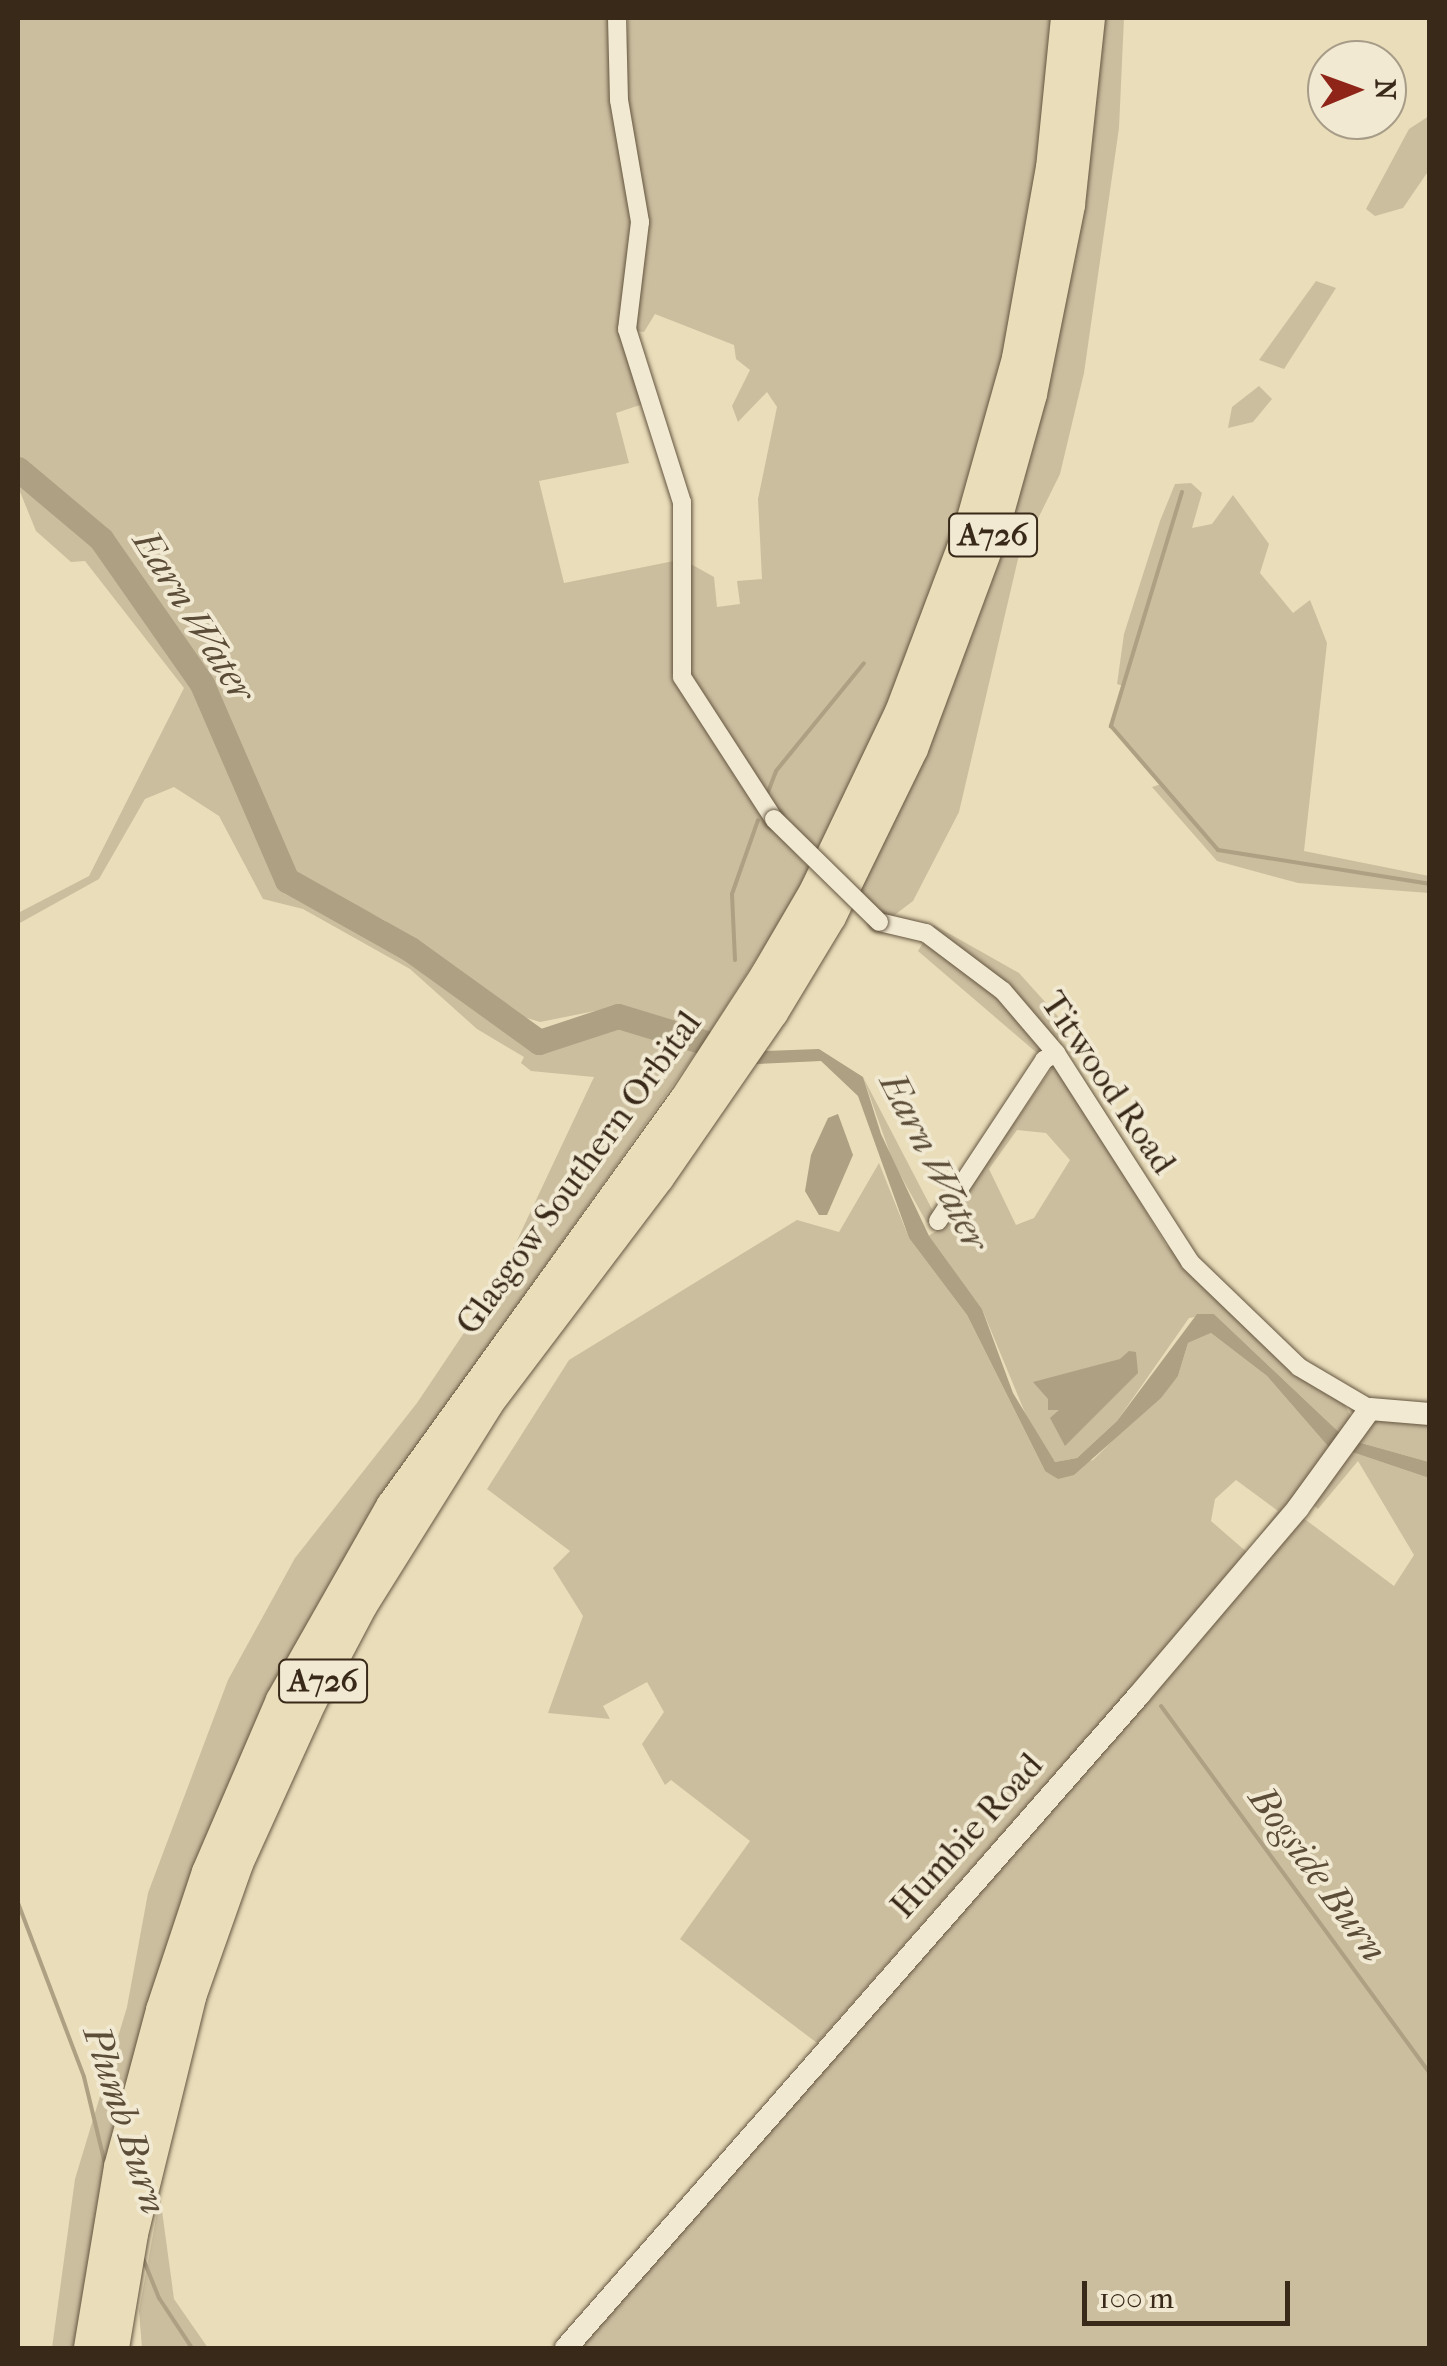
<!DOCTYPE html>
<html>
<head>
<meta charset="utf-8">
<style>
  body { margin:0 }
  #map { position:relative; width:1447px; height:2366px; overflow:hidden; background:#e9ddba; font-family:"IM FELL French Canon",serif }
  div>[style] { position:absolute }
  .green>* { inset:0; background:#cbbe9f }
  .water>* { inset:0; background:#ada083 }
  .stream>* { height:4px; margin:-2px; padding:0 2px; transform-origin:2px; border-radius:2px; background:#ada083 }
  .river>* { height:25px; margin:-12.5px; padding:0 12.5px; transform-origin:12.5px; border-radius:12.5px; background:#ada083 }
  .roads { filter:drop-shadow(0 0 2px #655641) drop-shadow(0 0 2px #655641) }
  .street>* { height:18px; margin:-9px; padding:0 9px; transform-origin:9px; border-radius:9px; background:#f1e9d2 }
  .secondary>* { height:22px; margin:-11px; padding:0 11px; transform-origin:11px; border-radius:11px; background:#f1e9d2 }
  .highway>* { height:30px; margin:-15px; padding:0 15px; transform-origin:15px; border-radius:15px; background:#e9ddba }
  .bridges { filter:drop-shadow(0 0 2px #655641) drop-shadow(0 0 2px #655641) }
  .street-bridge>* { height:18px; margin:-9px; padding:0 9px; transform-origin:9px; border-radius:9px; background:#f1e9d2 }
  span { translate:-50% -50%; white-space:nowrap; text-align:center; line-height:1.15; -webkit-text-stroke:8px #f1e9d2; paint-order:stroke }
  .shield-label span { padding:2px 8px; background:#f1e9d2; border:2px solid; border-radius:8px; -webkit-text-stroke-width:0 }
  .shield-label { font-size:32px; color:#392919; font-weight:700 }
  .street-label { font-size:35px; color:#392919 }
  .water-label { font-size:38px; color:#5c4d39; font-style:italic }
  .frame { position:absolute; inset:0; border:20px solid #392919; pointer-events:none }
  .north { position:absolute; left:1307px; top:40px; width:100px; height:100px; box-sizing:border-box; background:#f1e9d2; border:2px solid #a79c88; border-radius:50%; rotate:89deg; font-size:28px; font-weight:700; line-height:40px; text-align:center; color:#392919 }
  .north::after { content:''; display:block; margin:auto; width:35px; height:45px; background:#8f2418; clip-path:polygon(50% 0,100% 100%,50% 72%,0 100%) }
  .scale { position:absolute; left:1082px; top:2281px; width:208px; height:45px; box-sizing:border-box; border:5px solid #392919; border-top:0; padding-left:12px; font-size:30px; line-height:35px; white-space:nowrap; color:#392919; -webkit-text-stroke:8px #f1e9d2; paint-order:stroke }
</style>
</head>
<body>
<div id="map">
  <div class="green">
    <div style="clip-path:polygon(18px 18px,611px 18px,611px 37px,627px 42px,628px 18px,1055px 18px,1031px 237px,983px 446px,896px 693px,816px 857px,788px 828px,688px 675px,689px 563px,714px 577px,717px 607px,740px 604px,737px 581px,762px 579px,758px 499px,777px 407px,767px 392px,738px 422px,732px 406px,750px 370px,736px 359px,734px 345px,655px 314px,644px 332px,628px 330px,652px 401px,616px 413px,629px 463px,539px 481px,564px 583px,679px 560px,674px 668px,770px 825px,812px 871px,704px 1041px,632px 1012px,600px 1010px,540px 1022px,511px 1013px,384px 920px,289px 871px,269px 854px,293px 887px,409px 953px,475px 1009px,541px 1046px,616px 1022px,697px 1051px,409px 1458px,347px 1559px,80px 2348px,52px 2348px,75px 2179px,127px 2007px,148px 1893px,228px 1680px,295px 1558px,417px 1403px,496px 1285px,594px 1077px,531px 1071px,521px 1063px,524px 1057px,477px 1029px,410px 969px,303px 909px,263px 899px,219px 816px,174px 787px,145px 799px,99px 879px,18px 924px,18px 913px,89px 876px,184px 688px,85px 561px,71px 562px,36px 531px,18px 487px)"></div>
    <div style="clip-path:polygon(1101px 18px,1124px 18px,1119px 128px,1084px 373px,1060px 474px,1018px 559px,959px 812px,913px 901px,888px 920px,852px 889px)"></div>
    <div style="clip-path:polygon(1429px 116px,1429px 170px,1403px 208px,1375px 216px,1366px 209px,1409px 129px)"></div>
    <div style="clip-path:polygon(1316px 281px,1336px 288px,1284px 369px,1259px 360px)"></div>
    <div style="clip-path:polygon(1259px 386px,1272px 399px,1253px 422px,1228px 428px,1232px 407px)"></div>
    <div style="clip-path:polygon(1191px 483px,1202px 493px,1192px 528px,1212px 524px,1233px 495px,1269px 544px,1260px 573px,1293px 613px,1310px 600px,1327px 643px,1304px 851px,1429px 876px,1429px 893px,1298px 883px,1217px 861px,1152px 787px,1161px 784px,1111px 726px,1123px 686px,1117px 684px,1124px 634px,1160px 521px,1175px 484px)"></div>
    <div style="clip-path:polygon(934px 925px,1019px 973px,1064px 1023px,1057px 1042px,1037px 1053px,918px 951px)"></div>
    <div style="clip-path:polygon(evenodd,1056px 1062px,1166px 1245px,1343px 1402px,1353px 1420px,1344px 1437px,1214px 1314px,1189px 1318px,1117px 1421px,1077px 1458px,1055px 1462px,1038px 1444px,982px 1309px,928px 1236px,943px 1227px,1056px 1062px,1017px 1130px,1046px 1133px,1070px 1160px,1034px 1218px,1016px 1225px,989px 1169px,1017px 1130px)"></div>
    <div style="clip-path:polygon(863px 1077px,936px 1217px,927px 1223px,893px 1162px)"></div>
    <div style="clip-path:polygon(879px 1163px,909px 1238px,967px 1315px,1045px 1471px,1093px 1460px,1178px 1376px,1188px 1343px,1211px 1333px,1267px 1376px,1333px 1452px,1256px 1540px,1278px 1511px,1236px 1480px,1215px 1499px,1211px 1521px,1249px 1554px,817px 2043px,680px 1939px,750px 1841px,671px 1780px,665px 1785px,642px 1744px,664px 1712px,647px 1682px,603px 1706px,610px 1719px,548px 1713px,583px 1616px,553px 1568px,570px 1551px,487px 1489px,569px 1360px,797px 1220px,839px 1232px)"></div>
    <div style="clip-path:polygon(1373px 1419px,1429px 1424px,1429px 1462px,1354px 1441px)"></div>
    <div style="clip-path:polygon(1349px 1451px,1429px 1478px,1429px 2348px,579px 2348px,1302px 1517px,1394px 1586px,1414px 1555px,1358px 1461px,1318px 1509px,1312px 1504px)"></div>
    <div style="clip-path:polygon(160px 2196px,174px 2299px,208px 2348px,142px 2348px,139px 2311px)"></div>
  </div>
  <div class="water">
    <div style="clip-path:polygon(819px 1049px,863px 1077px,881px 1134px,929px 1236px,982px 1309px,1013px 1393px,1055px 1462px,1077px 1458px,1117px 1421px,1197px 1314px,1214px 1314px,1344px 1437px,1333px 1452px,1267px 1376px,1211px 1333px,1188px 1343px,1178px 1376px,1161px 1398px,1074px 1475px,1058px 1479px,1045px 1471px,967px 1315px,909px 1238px,858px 1096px,821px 1061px,756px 1064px,765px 1051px)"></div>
    <div style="clip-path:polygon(838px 1114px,853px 1155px,827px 1215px,819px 1215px,805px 1191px,811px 1155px,828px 1118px)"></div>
    <div style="clip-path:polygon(1129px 1351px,1136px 1352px,1138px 1373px,1065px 1446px,1050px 1418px,1059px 1410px,1048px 1410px,1048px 1399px,1033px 1382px,1120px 1359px)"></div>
    <div style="clip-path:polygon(1354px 1441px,1429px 1462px,1429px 1478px,1349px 1451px)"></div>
  </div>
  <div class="stream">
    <div style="left:1182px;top:492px;width:245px;rotate:106.9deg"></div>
    <div style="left:1111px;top:726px;width:164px;rotate:49.2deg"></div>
    <div style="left:1218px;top:850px;width:215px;rotate:9.1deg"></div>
    <div style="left:768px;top:792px;width:22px;rotate:-69deg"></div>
    <div style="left:776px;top:771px;width:139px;rotate:-50.8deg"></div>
    <div style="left:735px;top:960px;width:66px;rotate:-92.6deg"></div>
    <div style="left:732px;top:894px;width:78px;rotate:-70.6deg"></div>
    <div style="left:1161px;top:1706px;width:456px;rotate:53.8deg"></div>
    <div style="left:18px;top:1903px;width:186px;rotate:69.2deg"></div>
    <div style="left:84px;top:2077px;width:89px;rotate:76.4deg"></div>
    <div style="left:142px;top:2256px;width:45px;rotate:68deg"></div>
    <div style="left:159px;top:2298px;width:60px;rotate:56.6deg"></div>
  </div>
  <div class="river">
    <div style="left:18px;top:469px;width:109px;rotate:40.1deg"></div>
    <div style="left:101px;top:539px;width:177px;rotate:55.1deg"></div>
    <div style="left:202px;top:684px;width:214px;rotate:66.6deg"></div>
    <div style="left:287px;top:880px;width:141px;rotate:29.3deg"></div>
    <div style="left:410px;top:949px;width:159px;rotate:35.8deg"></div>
    <div style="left:539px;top:1042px;width:83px;rotate:-18.2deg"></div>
    <div style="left:618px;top:1016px;width:120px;rotate:16.9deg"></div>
  </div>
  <div class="roads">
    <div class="street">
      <div style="left:617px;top:18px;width:82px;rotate:88.6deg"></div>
      <div style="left:619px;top:100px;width:124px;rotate:80.2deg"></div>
      <div style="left:640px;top:222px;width:108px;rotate:96.9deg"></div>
      <div style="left:627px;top:329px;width:182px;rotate:72.4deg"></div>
      <div style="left:682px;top:502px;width:175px;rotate:90deg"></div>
      <div style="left:682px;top:677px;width:169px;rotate:57.1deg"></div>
      <div style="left:879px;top:922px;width:48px;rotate:13.2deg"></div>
      <div style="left:926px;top:933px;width:96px;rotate:37deg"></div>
      <div style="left:1003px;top:991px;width:82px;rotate:49.5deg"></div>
      <div style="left:1056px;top:1053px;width:248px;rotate:57.3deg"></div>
      <div style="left:1190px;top:1262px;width:151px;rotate:43.9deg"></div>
      <div style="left:1299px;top:1367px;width:82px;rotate:30.6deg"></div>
      <div style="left:938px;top:1221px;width:193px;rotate:-56.6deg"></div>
      <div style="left:1044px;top:1060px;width:14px;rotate:-30deg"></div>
    </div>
    <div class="secondary">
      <div style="left:566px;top:2348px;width:869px;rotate:-48.73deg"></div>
      <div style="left:1139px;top:1695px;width:245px;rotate:-49.6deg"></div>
      <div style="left:1298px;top:1508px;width:122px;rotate:-54deg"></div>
      <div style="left:1370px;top:1409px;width:60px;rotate:4.8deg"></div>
    </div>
    <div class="highway">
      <div style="left:89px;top:2348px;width:183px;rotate:-80.6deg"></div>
      <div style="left:119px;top:2167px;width:163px;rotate:-75deg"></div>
      <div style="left:161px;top:2010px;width:145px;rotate:-71.6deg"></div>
      <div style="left:207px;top:1872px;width:187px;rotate:-66.7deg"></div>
      <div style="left:281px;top:1700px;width:224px;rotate:-60.4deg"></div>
      <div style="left:392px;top:1505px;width:497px;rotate:-54.2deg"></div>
      <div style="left:683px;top:1102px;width:153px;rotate:-57deg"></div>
      <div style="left:766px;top:974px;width:97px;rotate:-59.7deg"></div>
      <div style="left:815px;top:890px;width:197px;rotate:-64.5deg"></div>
      <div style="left:900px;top:712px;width:196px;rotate:-69.3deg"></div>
      <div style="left:969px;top:529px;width:178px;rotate:-74.3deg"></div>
      <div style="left:1017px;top:358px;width:193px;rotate:-79.9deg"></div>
      <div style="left:1051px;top:168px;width:151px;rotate:-84.3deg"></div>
      <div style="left:114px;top:2348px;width:116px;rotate:-80.5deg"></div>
      <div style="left:133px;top:2234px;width:244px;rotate:-76.2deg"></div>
      <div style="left:191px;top:1997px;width:141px;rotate:-70.5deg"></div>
      <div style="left:238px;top:1864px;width:179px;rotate:-65.6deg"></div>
      <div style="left:312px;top:1701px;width:107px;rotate:-62.2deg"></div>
      <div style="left:362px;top:1606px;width:238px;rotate:-58deg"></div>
      <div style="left:488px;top:1404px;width:283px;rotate:-52.9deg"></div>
      <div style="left:659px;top:1178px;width:201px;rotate:-55.4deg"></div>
      <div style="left:773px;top:1013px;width:112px;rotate:-58.9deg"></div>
      <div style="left:831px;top:917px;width:187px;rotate:-64deg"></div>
      <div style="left:913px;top:749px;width:229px;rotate:-69.6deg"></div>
      <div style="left:993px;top:534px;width:145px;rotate:-74.4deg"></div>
      <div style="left:1032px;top:394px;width:193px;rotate:-78.6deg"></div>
      <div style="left:1070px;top:205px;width:188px;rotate:-83.9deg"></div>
    </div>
  </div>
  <div class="bridges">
    <div class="street-bridge">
      <div style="left:774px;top:819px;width:147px;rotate:44.4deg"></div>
    </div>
  </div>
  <div class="shield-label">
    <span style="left:993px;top:535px">A726</span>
    <span style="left:323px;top:1681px">A726</span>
  </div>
  <div class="street-label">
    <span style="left:1108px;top:1083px;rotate:56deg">Titwood Road</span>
    <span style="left:579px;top:1173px;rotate:-54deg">Glasgow Southern Orbital</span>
    <span style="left:967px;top:1836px;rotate:-48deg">Humbie Road</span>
  </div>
  <div class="water-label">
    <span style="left:194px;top:616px;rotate:58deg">Earn Water</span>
    <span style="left:934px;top:1162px;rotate:63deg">Earn Water</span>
    <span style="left:1318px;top:1874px;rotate:54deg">Bogside Burn</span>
    <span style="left:125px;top:2120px;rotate:72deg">Plumb Burn</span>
  </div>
  <div class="frame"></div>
  <div class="north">N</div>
  <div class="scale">100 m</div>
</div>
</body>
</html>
